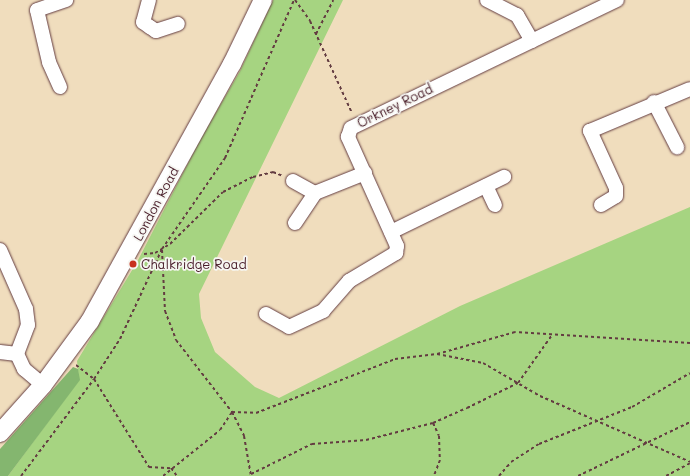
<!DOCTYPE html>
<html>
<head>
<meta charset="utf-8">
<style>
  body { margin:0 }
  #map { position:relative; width:690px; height:476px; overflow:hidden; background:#f0ddbd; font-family:Mali,sans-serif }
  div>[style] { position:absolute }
  .green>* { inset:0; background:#a6d481 }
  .forest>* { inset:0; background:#84b66f }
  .path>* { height:2px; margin-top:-1px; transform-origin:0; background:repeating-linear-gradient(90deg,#633c41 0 3px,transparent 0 6px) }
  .roads { filter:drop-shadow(0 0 1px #633c41) drop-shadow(0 0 1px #633c41) }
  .minor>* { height:14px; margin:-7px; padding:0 7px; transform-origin:7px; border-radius:7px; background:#fff }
  .major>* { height:18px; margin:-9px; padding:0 9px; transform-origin:9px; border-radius:9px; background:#fff }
  .dots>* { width:11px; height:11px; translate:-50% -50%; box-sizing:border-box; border:2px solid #f6f6f2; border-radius:50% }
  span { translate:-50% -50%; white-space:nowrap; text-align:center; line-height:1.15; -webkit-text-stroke:3.5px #f6f6f2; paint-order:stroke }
  .street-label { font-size:13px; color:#4a1f2b }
  .poi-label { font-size:13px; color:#4a1f2b }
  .left { translate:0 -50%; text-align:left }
</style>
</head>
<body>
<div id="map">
  <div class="green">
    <div style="clip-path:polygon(273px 0,343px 0,199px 294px,201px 318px,215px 352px,255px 387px,279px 398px,460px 306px,690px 207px,690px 476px,8px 476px,79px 380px,77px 361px,137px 262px,200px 140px,240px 71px)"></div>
  </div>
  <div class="forest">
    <div style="clip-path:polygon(73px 367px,78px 369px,80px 380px,8px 476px,0 476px,0 449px)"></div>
  </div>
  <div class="path">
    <div style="left:295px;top:0;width:26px;rotate:54deg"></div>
    <div style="left:310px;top:21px;width:101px;rotate:65.5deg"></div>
    <div style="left:316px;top:34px;width:38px;rotate:-63deg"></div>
    <div style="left:162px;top:250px;width:61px;rotate:87.2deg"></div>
    <div style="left:165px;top:311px;width:31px;rotate:69deg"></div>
    <div style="left:176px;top:340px;width:91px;rotate:52.1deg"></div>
    <div style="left:232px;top:412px;width:27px;rotate:63deg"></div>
    <div style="left:244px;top:436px;width:41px;rotate:80.1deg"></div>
    <div style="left:144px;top:254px;width:11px;rotate:-5deg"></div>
    <div style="left:155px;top:253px;width:17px;rotate:-31deg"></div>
    <div style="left:170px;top:244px;width:74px;rotate:-44.5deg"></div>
    <div style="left:223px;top:192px;width:34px;rotate:-27deg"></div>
    <div style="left:253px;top:177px;width:21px;rotate:-14deg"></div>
    <div style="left:273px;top:172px;width:11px;rotate:22deg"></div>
    <div style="left:690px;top:343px;width:175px;rotate:-176.4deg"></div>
    <div style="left:515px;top:332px;width:81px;rotate:164.2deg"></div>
    <div style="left:437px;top:354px;width:47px;rotate:11.1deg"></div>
    <div style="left:483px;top:363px;width:66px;rotate:30.1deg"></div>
    <div style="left:540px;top:396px;width:164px;rotate:23.7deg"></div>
    <div style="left:76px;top:365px;width:23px;rotate:38deg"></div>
    <div style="left:94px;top:379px;width:104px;rotate:58deg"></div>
    <div style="left:149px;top:467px;width:22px;rotate:3deg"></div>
    <div style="left:171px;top:468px;width:10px;rotate:53deg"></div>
    <div style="left:433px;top:423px;width:14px;rotate:65deg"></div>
    <div style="left:439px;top:436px;width:24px;rotate:88deg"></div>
    <div style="left:440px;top:460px;width:17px;rotate:111deg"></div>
    <div style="left:251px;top:474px;width:68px;rotate:-26.2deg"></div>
    <div style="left:312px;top:444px;width:54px;rotate:-4.2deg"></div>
    <div style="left:366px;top:440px;width:69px;rotate:-14.2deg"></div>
    <div style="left:433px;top:423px;width:37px;rotate:-24deg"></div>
    <div style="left:467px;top:408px;width:57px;rotate:-26.1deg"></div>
    <div style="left:518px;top:383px;width:59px;rotate:-54.7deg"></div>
    <div style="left:21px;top:476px;width:121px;rotate:-53deg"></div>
    <div style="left:94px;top:379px;width:48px;rotate:-57deg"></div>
    <div style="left:120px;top:339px;width:99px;rotate:-65deg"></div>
    <div style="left:162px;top:249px;width:111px;rotate:-55.3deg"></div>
    <div style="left:225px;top:158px;width:172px;rotate:-66.4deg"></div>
    <div style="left:163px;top:476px;width:73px;rotate:-38.9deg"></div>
    <div style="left:220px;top:430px;width:22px;rotate:-56deg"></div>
    <div style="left:232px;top:412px;width:24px;rotate:2deg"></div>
    <div style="left:256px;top:413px;width:149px;rotate:-21.2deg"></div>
    <div style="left:395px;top:359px;width:42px;rotate:-6.8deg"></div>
    <div style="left:499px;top:476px;width:18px;rotate:-49deg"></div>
    <div style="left:511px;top:462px;width:33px;rotate:-33deg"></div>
    <div style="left:539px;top:444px;width:100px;rotate:-21.7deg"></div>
    <div style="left:632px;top:407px;width:67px;rotate:-30.4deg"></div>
    <div style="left:578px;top:476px;width:124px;rotate:-25.7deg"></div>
    <div style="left:666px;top:476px;width:27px;rotate:-28deg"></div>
  </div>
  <div class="roads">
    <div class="minor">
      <div style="left:149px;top:0;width:23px;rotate:105deg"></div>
      <div style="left:143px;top:22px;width:9px;rotate:36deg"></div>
      <div style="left:150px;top:27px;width:7px;rotate:34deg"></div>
      <div style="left:156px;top:31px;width:23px;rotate:-18deg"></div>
      <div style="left:487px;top:0;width:34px;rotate:27deg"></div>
      <div style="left:517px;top:15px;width:30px;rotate:60deg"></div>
      <div style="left:60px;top:87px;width:27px;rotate:-114deg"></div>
      <div style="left:49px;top:62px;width:53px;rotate:-103deg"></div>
      <div style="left:37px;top:10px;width:31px;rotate:-19deg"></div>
      <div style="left:654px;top:102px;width:51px;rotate:62.9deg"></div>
      <div style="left:293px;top:181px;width:25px;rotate:29deg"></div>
      <div style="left:486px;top:186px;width:21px;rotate:65deg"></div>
      <div style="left:601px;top:205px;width:17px;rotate:-31deg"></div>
      <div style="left:616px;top:196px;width:8px;rotate:-90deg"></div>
      <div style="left:616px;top:188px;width:63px;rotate:-114.5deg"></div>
      <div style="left:590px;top:131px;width:108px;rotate:-22.8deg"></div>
      <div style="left:295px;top:223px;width:36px;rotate:-56deg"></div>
      <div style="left:315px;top:193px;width:54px;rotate:-21.8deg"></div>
      <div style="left:391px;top:232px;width:126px;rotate:-26deg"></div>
      <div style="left:0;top:250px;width:64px;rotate:66.2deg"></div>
      <div style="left:26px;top:309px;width:16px;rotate:83deg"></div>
      <div style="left:28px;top:325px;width:31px;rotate:111deg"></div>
      <div style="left:266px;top:314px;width:26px;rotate:29deg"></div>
      <div style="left:289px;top:327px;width:38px;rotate:-25deg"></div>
      <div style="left:323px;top:311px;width:40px;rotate:-49deg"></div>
      <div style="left:349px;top:281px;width:55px;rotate:-30.8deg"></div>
      <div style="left:396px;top:253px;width:7px;rotate:-82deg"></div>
      <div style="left:397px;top:246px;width:120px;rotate:-114.2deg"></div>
      <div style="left:348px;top:137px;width:9px;rotate:-72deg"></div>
      <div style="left:351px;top:128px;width:295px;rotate:-25.7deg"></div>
      <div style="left:0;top:352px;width:17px;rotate:7deg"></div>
      <div style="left:17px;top:354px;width:17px;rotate:65deg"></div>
      <div style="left:24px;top:369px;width:25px;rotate:40deg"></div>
    </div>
    <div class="major">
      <div style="left:0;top:433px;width:64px;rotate:-48.1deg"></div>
      <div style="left:43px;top:385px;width:79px;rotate:-53.7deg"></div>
      <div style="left:90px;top:321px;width:294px;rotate:-61.1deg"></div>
      <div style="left:232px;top:64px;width:71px;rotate:-64.2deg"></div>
    </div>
  </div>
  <div class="dots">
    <div style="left:133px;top:264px;background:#c8321e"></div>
  </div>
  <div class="street-label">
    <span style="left:395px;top:106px;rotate:-26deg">Orkney Road</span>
    <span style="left:156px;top:204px;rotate:-62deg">London Road</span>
  </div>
  <div class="poi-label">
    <span class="left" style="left:141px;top:264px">Chalkridge Road</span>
  </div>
</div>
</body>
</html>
